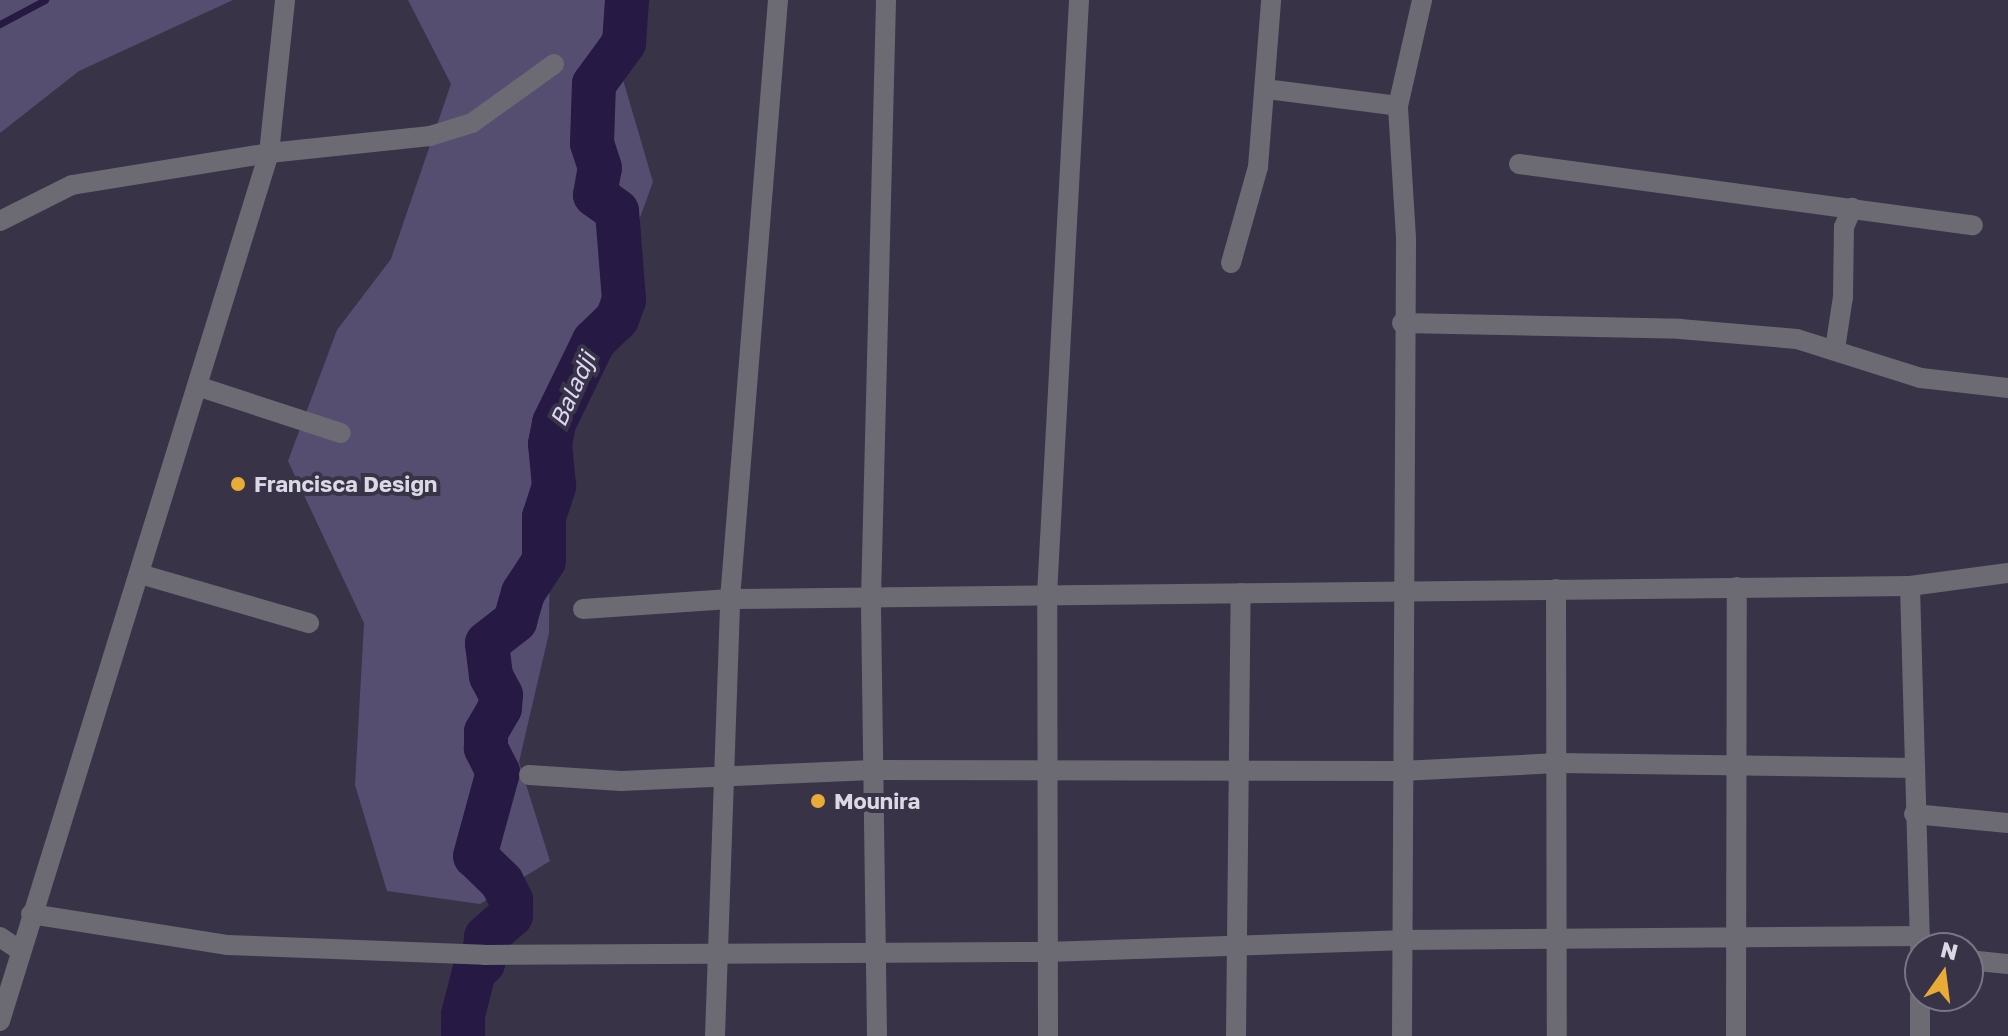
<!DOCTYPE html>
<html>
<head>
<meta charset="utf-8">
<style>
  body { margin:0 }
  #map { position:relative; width:2008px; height:1036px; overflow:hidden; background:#383346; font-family:"Golos Text",sans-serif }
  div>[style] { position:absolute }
  .green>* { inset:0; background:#564e71 }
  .stream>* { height:7px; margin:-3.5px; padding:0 3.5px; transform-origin:3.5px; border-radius:3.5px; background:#261943 }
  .river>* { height:44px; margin:-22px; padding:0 22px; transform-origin:22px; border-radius:22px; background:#261943 }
  .minor>* { height:20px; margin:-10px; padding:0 10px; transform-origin:10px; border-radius:10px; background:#6c6a73 }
  .dots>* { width:22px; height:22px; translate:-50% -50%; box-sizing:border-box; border:4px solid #383346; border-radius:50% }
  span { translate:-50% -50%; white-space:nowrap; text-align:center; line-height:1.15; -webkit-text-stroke:8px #383346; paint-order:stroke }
  .poi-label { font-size:22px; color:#dbd9e4; font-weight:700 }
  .left { translate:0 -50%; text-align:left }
  .water-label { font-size:24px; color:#dcd5f4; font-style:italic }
  .north { position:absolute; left:1904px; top:932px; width:80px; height:80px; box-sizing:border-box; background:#383346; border:2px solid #797585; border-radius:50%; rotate:14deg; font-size:22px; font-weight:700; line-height:32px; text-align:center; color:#dbd9e4 }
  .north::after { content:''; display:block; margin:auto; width:28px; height:36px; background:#eaaa38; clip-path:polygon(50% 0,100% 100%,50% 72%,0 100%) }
</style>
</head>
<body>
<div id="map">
  <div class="green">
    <div style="clip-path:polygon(0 0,233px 0,79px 71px,0 133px)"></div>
    <div style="clip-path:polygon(408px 0,641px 0,614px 49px,653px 182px,605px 313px,550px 506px,549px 633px,519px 762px,550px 861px,480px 904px,387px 891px,355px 785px,364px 623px,288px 461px,337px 330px,391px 259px,451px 84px)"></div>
  </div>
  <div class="stream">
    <div style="left:0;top:24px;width:51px;rotate:-28.1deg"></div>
  </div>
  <div class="river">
    <div style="left:463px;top:1036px;width:21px;rotate:-90deg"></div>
    <div style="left:463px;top:1015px;width:44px;rotate:-75.7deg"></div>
    <div style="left:474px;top:972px;width:13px;rotate:-45deg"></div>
    <div style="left:483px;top:963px;width:26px;rotate:-83deg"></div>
    <div style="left:486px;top:937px;width:33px;rotate:-41deg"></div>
    <div style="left:511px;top:915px;width:15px;rotate:-90deg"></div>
    <div style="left:511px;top:900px;width:20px;rotate:-117deg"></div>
    <div style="left:502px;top:882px;width:37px;rotate:-136deg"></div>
    <div style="left:475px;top:856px;width:87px;rotate:-74.7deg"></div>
    <div style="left:498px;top:772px;width:27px;rotate:-117deg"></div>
    <div style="left:486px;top:748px;width:16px;rotate:-90deg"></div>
    <div style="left:486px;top:732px;width:28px;rotate:-60deg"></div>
    <div style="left:500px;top:708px;width:13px;rotate:-86deg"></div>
    <div style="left:501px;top:695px;width:21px;rotate:-118deg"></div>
    <div style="left:491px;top:676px;width:33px;rotate:-97deg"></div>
    <div style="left:487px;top:643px;width:36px;rotate:-38deg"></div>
    <div style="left:515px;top:621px;width:29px;rotate:-74deg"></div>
    <div style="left:523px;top:593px;width:38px;rotate:-57deg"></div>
    <div style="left:544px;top:561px;width:44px;rotate:-90deg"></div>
    <div style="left:544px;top:517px;width:33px;rotate:-72deg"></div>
    <div style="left:554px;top:486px;width:42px;rotate:-95.4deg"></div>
    <div style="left:550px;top:444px;width:21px;rotate:-79deg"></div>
    <div style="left:554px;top:423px;width:91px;rotate:-64deg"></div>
    <div style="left:594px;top:341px;width:32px;rotate:-44deg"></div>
    <div style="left:617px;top:319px;width:20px;rotate:-70deg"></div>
    <div style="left:624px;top:300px;width:89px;rotate:-94.5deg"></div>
    <div style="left:617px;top:211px;width:27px;rotate:-144deg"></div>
    <div style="left:595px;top:195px;width:27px;rotate:-80deg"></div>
    <div style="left:600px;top:168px;width:26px;rotate:-108deg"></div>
    <div style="left:592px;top:143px;width:59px;rotate:-88.1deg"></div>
    <div style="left:594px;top:84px;width:51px;rotate:-53.8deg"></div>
    <div style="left:624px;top:43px;width:43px;rotate:-86deg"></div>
  </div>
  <div class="minor">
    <div style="left:1266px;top:89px;width:133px;rotate:7.3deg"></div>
    <div style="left:1519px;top:164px;width:458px;rotate:7.7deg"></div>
    <div style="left:0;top:221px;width:80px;rotate:-26.6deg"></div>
    <div style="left:72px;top:185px;width:200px;rotate:-9.2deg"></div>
    <div style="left:269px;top:153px;width:162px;rotate:-6deg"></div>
    <div style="left:430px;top:136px;width:44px;rotate:-17.2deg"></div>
    <div style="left:472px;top:123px;width:101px;rotate:-35.7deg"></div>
    <div style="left:1231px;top:263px;width:100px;rotate:-74.3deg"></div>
    <div style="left:1258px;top:167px;width:168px;rotate:-85.5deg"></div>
    <div style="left:1402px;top:323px;width:278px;rotate:1.2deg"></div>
    <div style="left:1680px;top:329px;width:117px;rotate:4.9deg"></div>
    <div style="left:1797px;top:339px;width:130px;rotate:17.5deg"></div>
    <div style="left:1921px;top:378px;width:88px;rotate:6.6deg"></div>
    <div style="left:1835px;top:349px;width:53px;rotate:-81.3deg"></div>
    <div style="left:1843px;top:297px;width:70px;rotate:-89.2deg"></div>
    <div style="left:1844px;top:227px;width:21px;rotate:-67deg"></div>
    <div style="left:200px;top:387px;width:148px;rotate:18.1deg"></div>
    <div style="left:140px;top:574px;width:176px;rotate:16.2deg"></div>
    <div style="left:1910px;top:586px;width:362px;rotate:88.4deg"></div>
    <div style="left:1556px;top:589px;width:447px;rotate:89.9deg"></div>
    <div style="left:583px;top:609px;width:147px;rotate:-3.9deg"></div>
    <div style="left:730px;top:599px;width:1180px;rotate:-0.63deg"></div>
    <div style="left:1910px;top:586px;width:99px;rotate:-7.6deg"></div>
    <div style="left:529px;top:775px;width:92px;rotate:3.7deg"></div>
    <div style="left:621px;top:781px;width:252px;rotate:-2.5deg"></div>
    <div style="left:873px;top:770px;width:528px;rotate:0.11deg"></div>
    <div style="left:1401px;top:771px;width:156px;rotate:-2.9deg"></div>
    <div style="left:1557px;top:763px;width:356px;rotate:0.8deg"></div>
    <div style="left:1914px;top:814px;width:94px;rotate:5.5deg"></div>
    <div style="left:31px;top:914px;width:198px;rotate:9deg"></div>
    <div style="left:227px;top:945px;width:257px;rotate:2.2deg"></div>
    <div style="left:484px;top:955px;width:562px;rotate:-0.31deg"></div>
    <div style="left:1046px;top:952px;width:355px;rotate:-1.9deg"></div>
    <div style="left:1401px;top:940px;width:519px;rotate:-0.44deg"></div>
    <div style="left:0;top:937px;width:23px;rotate:34deg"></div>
    <div style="left:1968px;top:960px;width:40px;rotate:5.7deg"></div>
    <div style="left:0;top:1021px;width:909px;rotate:-72.78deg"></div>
    <div style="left:269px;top:153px;width:154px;rotate:-84deg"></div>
    <div style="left:715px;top:1036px;width:437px;rotate:-88deg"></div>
    <div style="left:730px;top:599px;width:601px;rotate:-85.42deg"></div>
    <div style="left:877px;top:1036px;width:438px;rotate:-90.8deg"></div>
    <div style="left:871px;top:598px;width:598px;rotate:-88.56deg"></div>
    <div style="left:1048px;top:1036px;width:441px;rotate:-90.1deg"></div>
    <div style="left:1047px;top:595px;width:596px;rotate:-86.92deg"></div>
    <div style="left:1236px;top:1036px;width:443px;rotate:-89.4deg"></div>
    <div style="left:1402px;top:1036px;width:798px;rotate:-89.71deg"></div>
    <div style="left:1406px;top:238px;width:132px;rotate:-93.5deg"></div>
    <div style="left:1398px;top:106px;width:109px;rotate:-77.2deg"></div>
    <div style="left:1736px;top:1036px;width:449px;rotate:-89.9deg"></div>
    <div style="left:1920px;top:1036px;width:40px;rotate:-90deg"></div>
  </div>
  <div class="dots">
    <div style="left:238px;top:484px;background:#eaaa38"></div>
    <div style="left:818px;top:801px;background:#eaaa38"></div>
  </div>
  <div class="poi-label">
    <span class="left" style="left:254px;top:484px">Francisca Design</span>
    <span class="left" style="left:834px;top:801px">Mounira</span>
  </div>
  <div class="water-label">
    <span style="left:572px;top:389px;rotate:-66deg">Baladji</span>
  </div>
  <div class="north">N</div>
</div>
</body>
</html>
